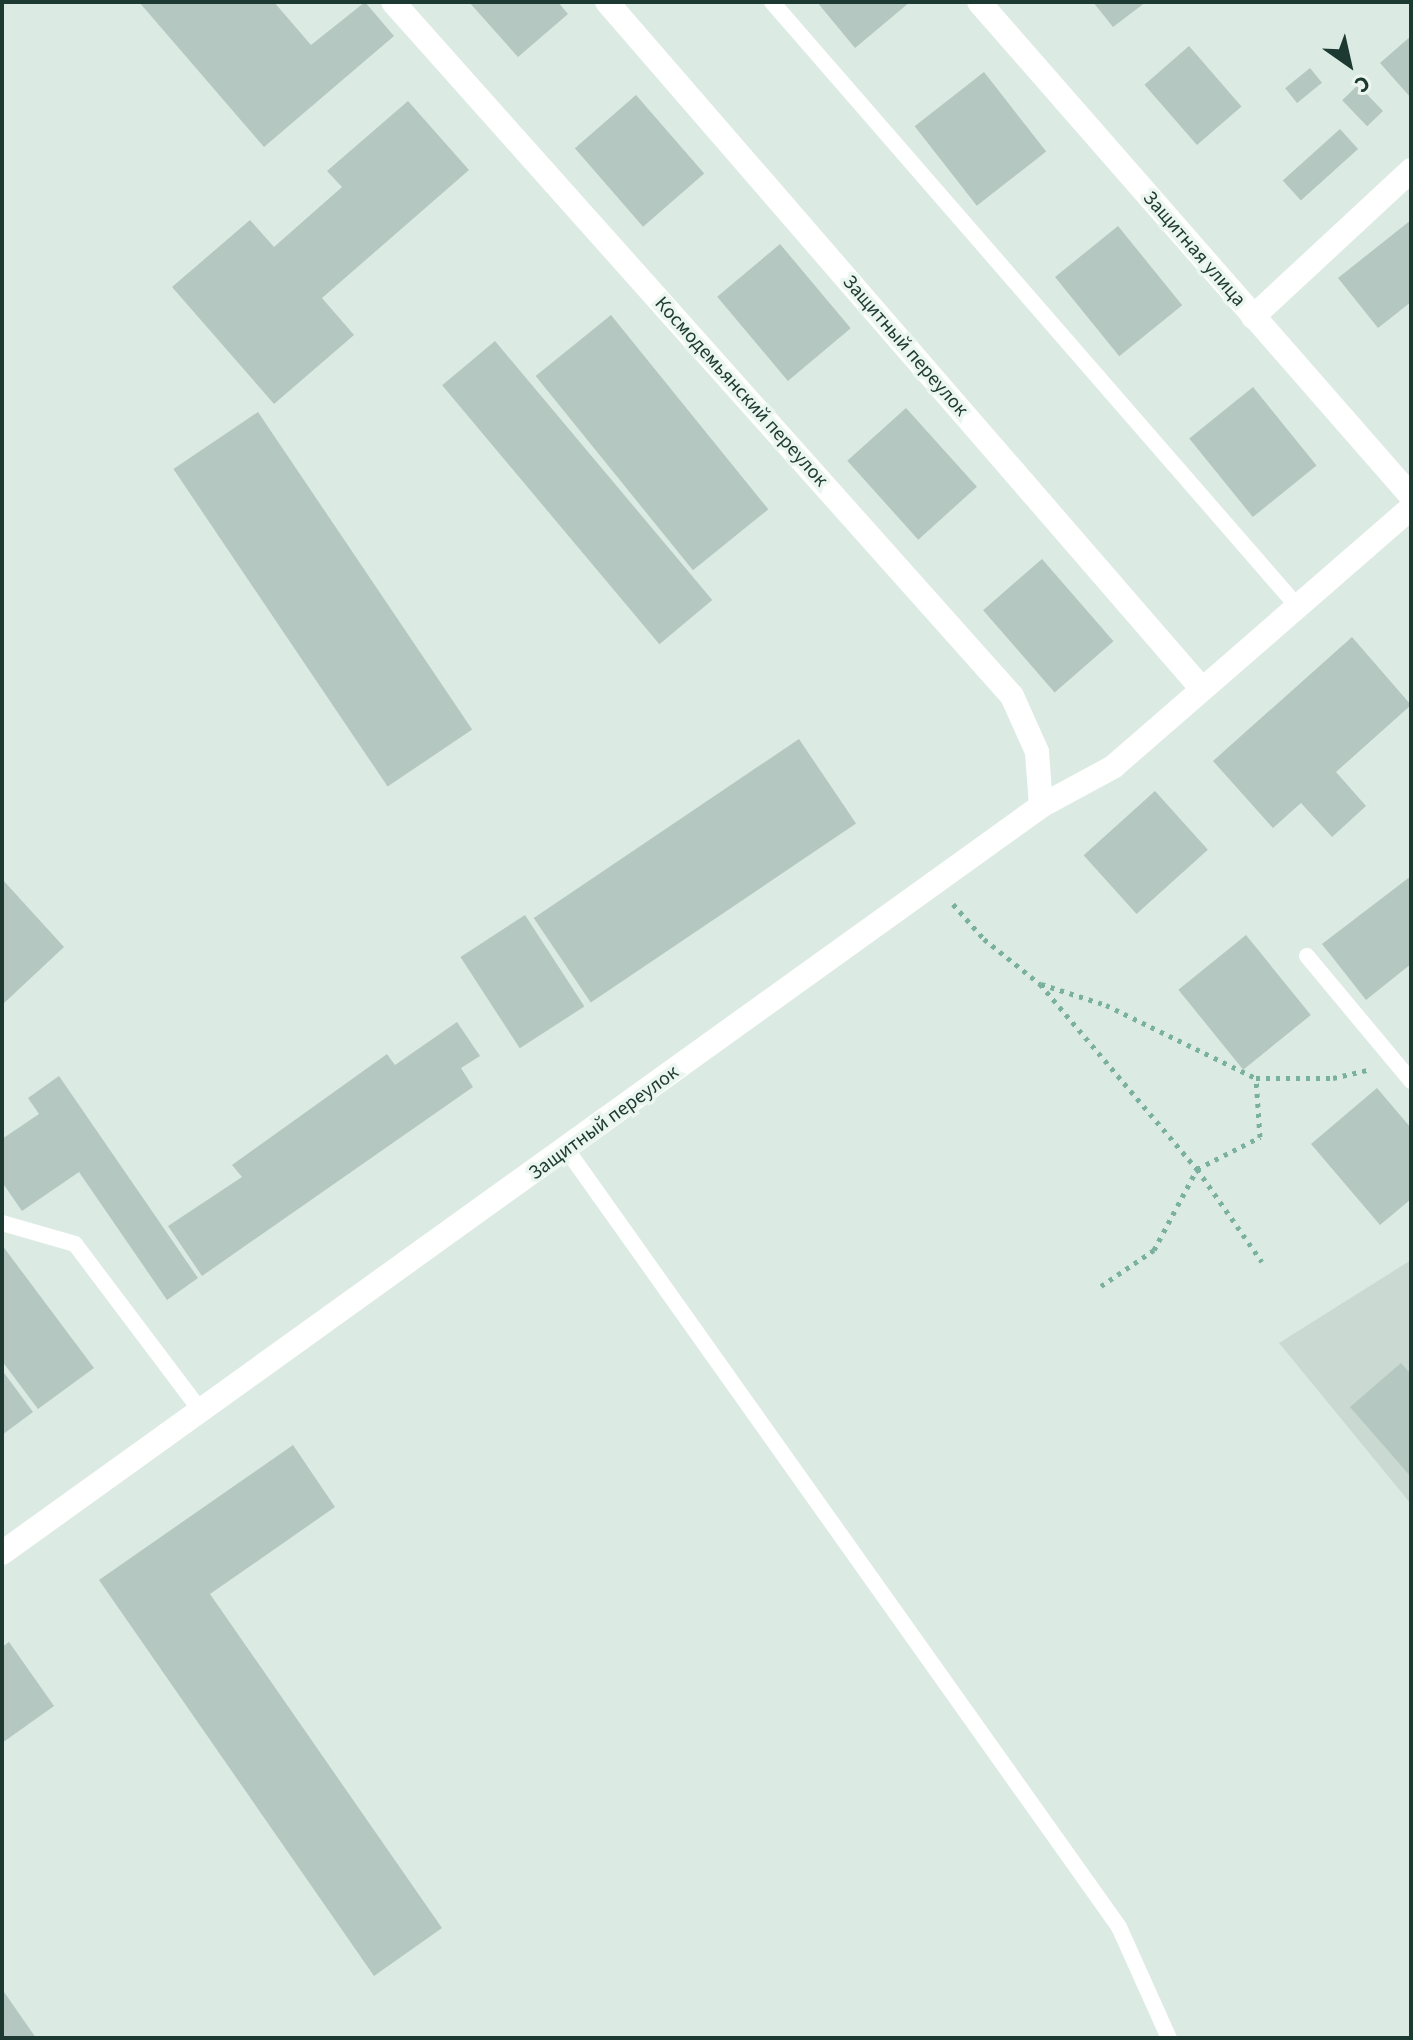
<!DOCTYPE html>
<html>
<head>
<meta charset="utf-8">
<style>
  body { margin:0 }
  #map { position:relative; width:1413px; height:2040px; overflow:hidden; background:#dceae4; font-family:"Source Sans 3",sans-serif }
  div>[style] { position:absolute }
  .built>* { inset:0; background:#cadad3 }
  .building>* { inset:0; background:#b4c7c0; transform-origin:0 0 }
  .path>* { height:5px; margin-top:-2.5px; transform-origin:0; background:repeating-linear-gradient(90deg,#7ab09f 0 4px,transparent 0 10px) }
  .service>* { height:16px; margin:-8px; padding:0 8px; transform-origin:8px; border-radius:8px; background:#fff }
  .minor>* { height:24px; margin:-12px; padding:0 12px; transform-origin:12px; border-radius:12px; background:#fff }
  .tertiary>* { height:24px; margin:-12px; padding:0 12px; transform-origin:12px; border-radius:12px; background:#fff }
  span { translate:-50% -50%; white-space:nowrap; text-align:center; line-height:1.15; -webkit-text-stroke:7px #ecf6f1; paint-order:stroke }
  .street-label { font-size:20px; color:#1d3a32 }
  .frame { position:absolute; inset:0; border:4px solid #1d3a32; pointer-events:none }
  .north { position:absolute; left:1309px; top:24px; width:80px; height:80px; -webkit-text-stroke:6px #ecf6f1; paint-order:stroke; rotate:146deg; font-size:22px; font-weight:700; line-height:32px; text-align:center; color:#1d3a32 }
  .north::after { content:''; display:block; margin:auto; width:28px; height:36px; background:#1d3a32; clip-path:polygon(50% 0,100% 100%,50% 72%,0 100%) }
</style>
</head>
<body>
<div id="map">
  <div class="built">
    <div style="clip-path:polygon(1411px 1260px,1411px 1504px,1279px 1343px)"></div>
  </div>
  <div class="building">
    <div style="clip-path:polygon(139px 2px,274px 2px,311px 45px,365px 2px,394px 36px,264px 147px)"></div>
    <div style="clip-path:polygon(469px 2px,558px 2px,568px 14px,518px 57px)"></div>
    <div style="clip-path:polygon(817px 2px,910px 2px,855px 48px)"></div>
    <div style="clip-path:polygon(1093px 2px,1146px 2px,1113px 27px)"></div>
    <div style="clip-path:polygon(1411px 36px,1411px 98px,1380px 63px)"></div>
    <div style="left:1189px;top:46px;width:80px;height:59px;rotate:49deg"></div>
    <div style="left:1310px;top:68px;width:19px;height:32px;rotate:51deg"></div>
    <div style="left:984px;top:72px;width:101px;height:88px;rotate:52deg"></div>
    <div style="left:1358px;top:85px;width:36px;height:22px;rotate:46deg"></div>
    <div style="left:636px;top:95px;width:104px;height:81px;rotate:49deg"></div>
    <div style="clip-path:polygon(408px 101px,469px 170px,322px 298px,354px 335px,274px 404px,172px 287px,250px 220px,274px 247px,342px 187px,327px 171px)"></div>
    <div style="left:1340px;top:129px;width:27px;height:77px;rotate:48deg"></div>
    <div style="clip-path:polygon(1411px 220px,1411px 302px,1378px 328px,1338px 278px)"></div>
    <div style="left:1118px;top:226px;width:102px;height:81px;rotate:51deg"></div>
    <div style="left:780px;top:244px;width:110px;height:82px;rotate:50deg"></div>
    <div style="left:611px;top:315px;width:250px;height:97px;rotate:51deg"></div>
    <div style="left:495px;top:341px;width:338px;height:69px;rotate:50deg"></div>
    <div style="left:1253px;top:387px;width:101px;height:82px;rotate:51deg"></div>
    <div style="left:906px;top:408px;width:106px;height:79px;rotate:48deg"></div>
    <div style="left:258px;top:412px;width:383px;height:102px;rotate:56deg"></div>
    <div style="left:1042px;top:559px;width:109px;height:78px;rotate:49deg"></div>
    <div style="clip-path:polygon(1352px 637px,1411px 705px,1336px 772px,1366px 806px,1332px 837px,1301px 803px,1273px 828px,1213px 761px)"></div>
    <div style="left:799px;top:739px;width:102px;height:320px;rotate:56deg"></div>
    <div style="left:1155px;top:791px;width:79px;height:96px;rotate:48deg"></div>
    <div style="clip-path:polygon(1411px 876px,1411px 964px,1366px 1000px,1322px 944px)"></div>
    <div style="clip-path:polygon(2px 879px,64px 947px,2px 1005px)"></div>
    <div style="left:525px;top:915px;width:109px;height:77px;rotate:57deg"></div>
    <div style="left:1246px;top:935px;width:103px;height:87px;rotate:51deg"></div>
    <div style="clip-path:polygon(457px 1022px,480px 1056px,461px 1068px,473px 1087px,202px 1276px,168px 1226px,242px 1177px,232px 1165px,387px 1054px,395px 1065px)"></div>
    <div style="clip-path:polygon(59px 1076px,198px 1278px,167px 1300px,79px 1172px,22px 1211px,2px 1182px,2px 1139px,39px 1114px,28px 1098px)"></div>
    <div style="clip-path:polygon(1377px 1088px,1411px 1128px,1411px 1199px,1380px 1225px,1311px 1144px)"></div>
    <div style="clip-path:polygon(2px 1245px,94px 1368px,38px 1409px,2px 1361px)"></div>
    <div style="clip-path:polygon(1401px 1363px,1411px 1374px,1411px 1477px,1350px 1407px)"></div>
    <div style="clip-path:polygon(2px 1370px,33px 1412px,2px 1435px)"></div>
    <div style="clip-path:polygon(293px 1445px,335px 1507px,210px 1594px,442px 1928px,374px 1976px,99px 1580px)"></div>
    <div style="clip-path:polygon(9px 1642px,54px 1706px,2px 1743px,2px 1647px)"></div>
    <div style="clip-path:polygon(2px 1989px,36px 2038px,2px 2038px)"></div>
  </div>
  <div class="path">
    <div style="left:953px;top:904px;width:47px;rotate:48.5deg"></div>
    <div style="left:984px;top:939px;width:72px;rotate:38.8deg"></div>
    <div style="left:1040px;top:984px;width:243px;rotate:49.7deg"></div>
    <div style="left:1197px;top:1169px;width:113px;rotate:55deg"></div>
    <div style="left:1041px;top:984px;width:68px;rotate:17.9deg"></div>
    <div style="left:1106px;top:1005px;width:167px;rotate:26deg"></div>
    <div style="left:1256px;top:1078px;width:77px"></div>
    <div style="left:1333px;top:1078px;width:37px;rotate:-13deg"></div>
    <div style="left:1101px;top:1286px;width:64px;rotate:-34.2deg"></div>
    <div style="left:1154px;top:1250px;width:92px;rotate:-62deg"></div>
    <div style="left:1197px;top:1169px;width:71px;rotate:-26.9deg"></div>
    <div style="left:1260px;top:1137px;width:59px;rotate:-93.9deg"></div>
  </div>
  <div class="service">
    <div style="left:772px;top:2px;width:800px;rotate:49deg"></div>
    <div style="left:1307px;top:956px;width:163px;rotate:50.2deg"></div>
    <div style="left:567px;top:1150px;width:953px;rotate:54.61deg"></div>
    <div style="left:1119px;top:1927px;width:122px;rotate:65.8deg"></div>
    <div style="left:2px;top:1223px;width:76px;rotate:16deg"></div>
    <div style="left:75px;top:1244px;width:209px;rotate:53deg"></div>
  </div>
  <div class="minor">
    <div style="left:393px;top:2px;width:930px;rotate:48.27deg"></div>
    <div style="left:1012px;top:696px;width:61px;rotate:65.9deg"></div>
    <div style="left:1037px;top:752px;width:54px;rotate:85.8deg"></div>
    <div style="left:607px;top:2px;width:909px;rotate:49.1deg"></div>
    <div style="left:1253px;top:317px;width:216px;rotate:-42.9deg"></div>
    <div style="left:2px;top:1553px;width:1280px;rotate:-35.71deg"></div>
    <div style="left:1041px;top:806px;width:82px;rotate:-28.4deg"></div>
    <div style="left:1113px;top:767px;width:395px;rotate:-41deg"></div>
  </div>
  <div class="tertiary">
    <div style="left:979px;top:2px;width:656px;rotate:48.83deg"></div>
  </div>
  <div class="street-label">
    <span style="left:1194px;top:249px;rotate:49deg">Защитная улица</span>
    <span style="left:905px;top:346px;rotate:49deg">Защитный переулок</span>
    <span style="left:741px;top:392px;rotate:48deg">Космодемьянский переулок</span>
    <span style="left:604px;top:1123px;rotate:-36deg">Защитный переулок</span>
  </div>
  <div class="frame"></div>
  <div class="north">С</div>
</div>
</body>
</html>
